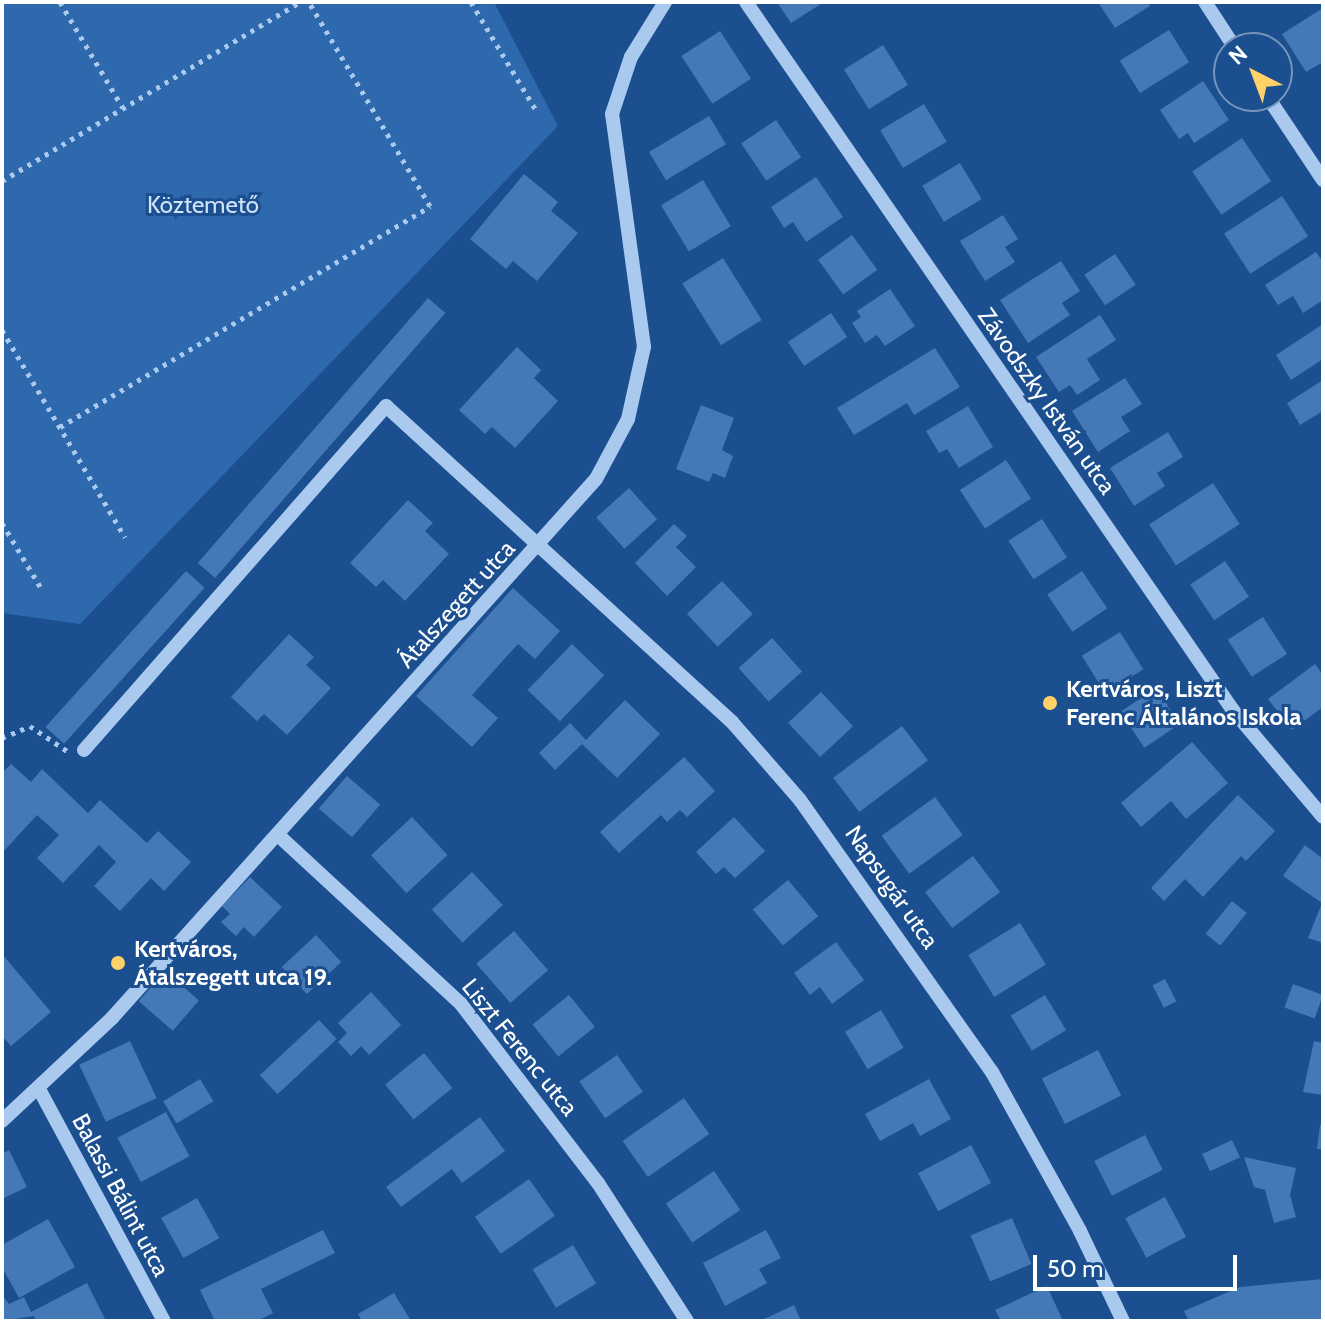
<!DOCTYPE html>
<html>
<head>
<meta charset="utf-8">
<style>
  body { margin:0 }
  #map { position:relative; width:1325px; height:1323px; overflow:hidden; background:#1b4f8f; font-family:Cabin,sans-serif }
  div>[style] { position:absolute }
  .green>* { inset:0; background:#2e69ad }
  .building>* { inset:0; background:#4478b7; transform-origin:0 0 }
  .path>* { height:5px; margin-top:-2.5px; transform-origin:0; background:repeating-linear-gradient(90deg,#a9c9ee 0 4px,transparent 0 10px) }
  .minor>* { height:14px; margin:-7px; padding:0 7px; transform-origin:7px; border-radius:7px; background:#a9c9ee }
  .dots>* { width:22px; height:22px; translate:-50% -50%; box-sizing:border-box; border:4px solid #1b4f8f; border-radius:50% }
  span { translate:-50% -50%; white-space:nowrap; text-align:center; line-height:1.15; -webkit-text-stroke:6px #1b4f8f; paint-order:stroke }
  .park-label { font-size:24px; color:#cfe3fa }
  .street-label { font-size:24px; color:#fff }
  .poi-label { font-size:24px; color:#fff; font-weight:700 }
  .left { translate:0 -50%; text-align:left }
  .frame { position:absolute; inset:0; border:4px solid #fff; pointer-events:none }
  .north { position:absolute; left:1213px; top:32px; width:80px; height:80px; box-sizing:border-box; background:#1b4f8f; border:2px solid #7695bc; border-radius:50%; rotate:318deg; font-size:22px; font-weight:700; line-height:32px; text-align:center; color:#fff }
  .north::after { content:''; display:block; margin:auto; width:28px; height:36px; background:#ffd166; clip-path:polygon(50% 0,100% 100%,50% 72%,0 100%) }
  .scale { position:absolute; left:1033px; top:1255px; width:204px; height:36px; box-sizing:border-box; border:4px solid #fff; border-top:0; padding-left:10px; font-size:24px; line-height:28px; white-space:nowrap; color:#fff; -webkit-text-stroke:6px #1b4f8f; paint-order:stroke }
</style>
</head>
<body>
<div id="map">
  <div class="green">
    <div style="clip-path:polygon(2px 2px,494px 2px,558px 126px,80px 624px,2px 613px)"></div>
  </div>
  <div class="building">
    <div style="clip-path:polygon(777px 2px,824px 2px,791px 23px)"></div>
    <div style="clip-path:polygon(1098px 2px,1148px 2px,1150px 6px,1115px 28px)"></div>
    <div style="clip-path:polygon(1323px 8px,1323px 62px,1306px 72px,1282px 34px)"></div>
    <div style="left:1169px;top:30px;width:38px;height:58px;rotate:58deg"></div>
    <div style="left:720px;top:31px;width:57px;height:46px;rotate:57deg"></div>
    <div style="left:883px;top:45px;width:47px;height:46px;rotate:58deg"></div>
    <div style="clip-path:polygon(1203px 81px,1229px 120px,1194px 143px,1188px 133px,1179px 139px,1160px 110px)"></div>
    <div style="left:924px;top:104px;width:44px;height:51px;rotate:59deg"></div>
    <div style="left:709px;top:116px;width:33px;height:70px;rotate:59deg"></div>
    <div style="left:776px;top:120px;width:45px;height:42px;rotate:56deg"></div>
    <div style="left:1242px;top:138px;width:52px;height:60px;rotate:56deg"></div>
    <div style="left:960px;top:163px;width:42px;height:44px;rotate:59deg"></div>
    <div style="clip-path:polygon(524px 174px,558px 202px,551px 211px,578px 233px,537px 281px,513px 261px,506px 269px,470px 239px)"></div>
    <div style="clip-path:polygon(816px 177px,843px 217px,806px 242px,793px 222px,784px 228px,771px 207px)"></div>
    <div style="left:703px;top:180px;width:54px;height:49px;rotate:59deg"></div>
    <div style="left:1282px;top:196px;width:48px;height:69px;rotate:57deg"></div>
    <div style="clip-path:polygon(1003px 215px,1018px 239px,1005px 247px,1015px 262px,985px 281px,960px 241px)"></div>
    <div style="left:852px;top:235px;width:43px;height:42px;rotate:54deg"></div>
    <div style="clip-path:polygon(1316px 252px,1323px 262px,1323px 300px,1303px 313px,1293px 296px,1278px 305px,1265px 285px)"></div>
    <div style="left:1115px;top:254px;width:37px;height:37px;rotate:56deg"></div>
    <div style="left:723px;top:258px;width:73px;height:48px;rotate:58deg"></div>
    <div style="clip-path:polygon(1061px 261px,1080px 291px,1062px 303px,1070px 315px,1028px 343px,1000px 300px)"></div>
    <div style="clip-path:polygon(890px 289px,915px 326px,885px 346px,877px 335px,865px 343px,852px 323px,861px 317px,857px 311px)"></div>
    <div style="left:428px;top:298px;width:23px;height:351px;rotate:41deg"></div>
    <div style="left:831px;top:313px;width:29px;height:52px;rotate:56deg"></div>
    <div style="clip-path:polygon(1100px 315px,1116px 340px,1087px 359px,1100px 380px,1077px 395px,1070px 385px,1059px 392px,1036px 357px)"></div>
    <div style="clip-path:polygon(1323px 324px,1323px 359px,1291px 380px,1276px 355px)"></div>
    <div style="clip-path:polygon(517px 347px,541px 370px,534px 378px,558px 401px,515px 448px,492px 427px,485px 434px,459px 410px)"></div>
    <div style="clip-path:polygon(935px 348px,960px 387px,914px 415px,907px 403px,854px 435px,837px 408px)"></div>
    <div style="clip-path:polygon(1125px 378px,1142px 404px,1121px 417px,1130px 431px,1098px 452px,1072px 411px)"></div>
    <div style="clip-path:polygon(1323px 380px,1323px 411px,1300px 425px,1287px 403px)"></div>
    <div style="clip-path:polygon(701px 405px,734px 418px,722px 450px,733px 456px,725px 478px,713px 473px,709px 482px,676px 469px)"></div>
    <div style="clip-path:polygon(968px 406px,993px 447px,959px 468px,947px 449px,939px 453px,926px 431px)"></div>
    <div style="clip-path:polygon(1168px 432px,1183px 457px,1157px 473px,1165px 486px,1134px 506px,1110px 468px)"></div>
    <div style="left:1006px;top:460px;width:46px;height:55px;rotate:57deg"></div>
    <div style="left:1213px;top:483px;width:49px;height:76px;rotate:57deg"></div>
    <div style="left:629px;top:488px;width:42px;height:44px;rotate:48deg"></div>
    <div style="clip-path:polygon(408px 500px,433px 523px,425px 531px,449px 554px,405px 601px,383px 580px,376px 587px,350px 563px)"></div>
    <div style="left:1042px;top:519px;width:46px;height:40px;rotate:57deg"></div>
    <div style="clip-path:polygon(674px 524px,687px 536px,676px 547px,696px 567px,667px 596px,635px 563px)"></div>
    <div style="left:1225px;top:561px;width:43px;height:42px;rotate:56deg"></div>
    <div style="left:186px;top:571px;width:25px;height:210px;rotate:42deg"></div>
    <div style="left:1082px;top:571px;width:45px;height:42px;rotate:56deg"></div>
    <div style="left:722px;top:581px;width:45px;height:48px;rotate:47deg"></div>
    <div style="clip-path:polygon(513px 588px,560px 631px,535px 659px,518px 644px,472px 695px,498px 718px,472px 747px,416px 696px)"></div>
    <div style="left:1263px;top:617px;width:44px;height:42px;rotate:57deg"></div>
    <div style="left:1120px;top:632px;width:44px;height:45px;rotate:58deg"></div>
    <div style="clip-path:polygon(289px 634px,314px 657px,306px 665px,331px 688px,287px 735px,264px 714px,257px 721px,231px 697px)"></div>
    <div style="left:772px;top:638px;width:45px;height:45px;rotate:48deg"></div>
    <div style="left:572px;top:644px;width:45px;height:64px;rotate:44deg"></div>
    <div style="clip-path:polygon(1315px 664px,1323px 675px,1323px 707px,1292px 730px,1268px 699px)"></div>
    <div style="left:1156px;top:688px;width:43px;height:43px;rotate:56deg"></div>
    <div style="left:821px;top:692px;width:47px;height:45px;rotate:47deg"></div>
    <div style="clip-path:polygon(625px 700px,660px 734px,617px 778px,582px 744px,555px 770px,539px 753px,570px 723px,586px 740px)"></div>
    <div style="left:902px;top:726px;width:43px;height:86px;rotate:53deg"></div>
    <div style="clip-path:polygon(1192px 742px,1228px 783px,1186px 819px,1171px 801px,1141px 827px,1121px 803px)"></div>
    <div style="clip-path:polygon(684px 757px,715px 791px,687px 817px,680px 810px,667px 822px,661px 815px,619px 853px,600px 832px)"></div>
    <div style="clip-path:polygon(11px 764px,31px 782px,42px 769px,88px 813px,100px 800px,147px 843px,158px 831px,191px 862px,164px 891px,151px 878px,120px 911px,94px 886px,116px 862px,99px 845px,63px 883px,37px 858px,59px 835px,37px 815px,2px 853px,2px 773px)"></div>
    <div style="left:347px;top:776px;width:44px;height:43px;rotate:41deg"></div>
    <div style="clip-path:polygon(1238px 795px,1275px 831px,1246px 861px,1241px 856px,1203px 897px,1185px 879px,1164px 901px,1151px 888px)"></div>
    <div style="left:935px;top:797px;width:47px;height:66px;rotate:54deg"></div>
    <div style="left:412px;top:817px;width:52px;height:56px;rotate:47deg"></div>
    <div style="clip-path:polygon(734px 817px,765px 851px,735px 878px,724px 867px,716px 874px,696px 852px)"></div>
    <div style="clip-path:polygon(1305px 845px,1323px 859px,1323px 943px,1308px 938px,1322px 903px,1283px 876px)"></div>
    <div style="left:973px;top:856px;width:45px;height:60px;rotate:53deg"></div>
    <div style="left:472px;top:872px;width:45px;height:55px;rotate:47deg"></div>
    <div style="clip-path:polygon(250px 877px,282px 907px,254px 937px,244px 927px,236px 936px,221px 922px,230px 914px,222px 906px)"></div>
    <div style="left:788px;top:880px;width:47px;height:46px;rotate:50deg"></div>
    <div style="left:1232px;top:901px;width:19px;height:42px;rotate:39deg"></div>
    <div style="left:1020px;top:923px;width:49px;height:61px;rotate:58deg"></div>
    <div style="left:514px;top:931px;width:52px;height:50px;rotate:49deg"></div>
    <div style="left:316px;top:935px;width:37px;height:47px;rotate:47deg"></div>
    <div style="clip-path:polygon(836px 942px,864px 980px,832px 1004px,820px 987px,810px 995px,794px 973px)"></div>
    <div style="clip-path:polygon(2px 954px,51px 1012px,11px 1046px,2px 1036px)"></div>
    <div style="left:165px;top:971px;width:45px;height:40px;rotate:41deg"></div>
    <div style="left:1165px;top:979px;width:25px;height:14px;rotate:63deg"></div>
    <div style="left:1293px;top:984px;width:32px;height:25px;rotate:20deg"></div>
    <div style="clip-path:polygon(371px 992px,401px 1025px,369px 1055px,361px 1046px,351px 1056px,338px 1042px,347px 1033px,338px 1023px)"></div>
    <div style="left:569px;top:995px;width:41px;height:47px;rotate:51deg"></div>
    <div style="left:1045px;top:995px;width:41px;height:40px;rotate:59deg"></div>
    <div style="left:881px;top:1010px;width:44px;height:42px;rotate:59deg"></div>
    <div style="left:319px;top:1020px;width:26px;height:81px;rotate:47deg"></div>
    <div style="left:130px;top:1041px;width:63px;height:56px;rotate:65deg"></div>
    <div style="clip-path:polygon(1314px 1041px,1323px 1043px,1323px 1095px,1303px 1092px)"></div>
    <div style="left:1098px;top:1050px;width:51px;height:63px;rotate:63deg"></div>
    <div style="left:424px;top:1053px;width:45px;height:50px;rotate:51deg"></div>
    <div style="left:617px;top:1055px;width:45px;height:46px;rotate:55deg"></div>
    <div style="left:200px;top:1079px;width:26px;height:43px;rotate:59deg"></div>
    <div style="clip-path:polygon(929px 1079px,951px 1119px,920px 1136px,913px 1123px,880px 1141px,865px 1114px)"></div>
    <div style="left:684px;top:1098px;width:44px;height:75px;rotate:55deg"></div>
    <div style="left:166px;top:1112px;width:50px;height:55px;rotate:62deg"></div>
    <div style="clip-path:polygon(480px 1117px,505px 1151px,462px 1183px,452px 1169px,401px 1207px,386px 1187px)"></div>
    <div style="clip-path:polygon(1320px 1125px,1323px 1125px,1323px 1149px,1317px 1149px)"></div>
    <div style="left:1145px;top:1135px;width:39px;height:57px;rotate:63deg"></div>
    <div style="left:1232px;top:1140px;width:19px;height:33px;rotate:65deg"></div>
    <div style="left:971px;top:1145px;width:43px;height:60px;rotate:62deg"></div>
    <div style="clip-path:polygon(9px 1150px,27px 1187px,2px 1199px,2px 1154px)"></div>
    <div style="clip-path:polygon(1244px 1157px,1296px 1168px,1290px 1195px,1296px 1217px,1274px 1223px,1265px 1190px,1254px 1187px)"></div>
    <div style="left:714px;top:1171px;width:47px;height:58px;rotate:56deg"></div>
    <div style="left:529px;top:1179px;width:45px;height:66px;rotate:55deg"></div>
    <div style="left:1165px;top:1197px;width:45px;height:45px;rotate:62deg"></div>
    <div style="left:197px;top:1198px;width:46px;height:41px;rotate:61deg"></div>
    <div style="left:1012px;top:1218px;width:50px;height:45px;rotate:67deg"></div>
    <div style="clip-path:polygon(48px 1219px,75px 1267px,19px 1298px,2px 1267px,2px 1245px)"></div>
    <div style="clip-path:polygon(323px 1230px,335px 1253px,261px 1289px,273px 1313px,257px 1321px,215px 1321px,200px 1290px)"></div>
    <div style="clip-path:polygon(766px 1230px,781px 1258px,759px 1269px,767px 1283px,725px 1306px,703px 1263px)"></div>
    <div style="left:573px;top:1245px;width:45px;height:47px;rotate:59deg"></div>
    <div style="clip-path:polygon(1323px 1279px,1323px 1321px,1189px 1321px,1184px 1311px,1240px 1287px)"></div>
    <div style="clip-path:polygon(87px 1283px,106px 1321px,36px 1321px,34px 1316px,2px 1321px,2px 1295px,9px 1304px,24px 1297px,31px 1312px)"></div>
    <div style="clip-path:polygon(1047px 1286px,1063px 1321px,1001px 1321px,995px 1310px)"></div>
    <div style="clip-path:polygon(394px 1293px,411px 1321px,362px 1321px,358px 1314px)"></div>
    <div style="clip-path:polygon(794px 1305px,801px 1321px,760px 1321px)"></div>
  </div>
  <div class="path">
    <div style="left:60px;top:2px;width:123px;rotate:59.3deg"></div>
    <div style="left:471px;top:2px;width:126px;rotate:59deg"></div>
    <div style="left:2px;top:181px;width:348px;rotate:-31deg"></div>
    <div style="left:2px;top:330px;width:241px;rotate:59.3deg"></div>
    <div style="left:60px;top:427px;width:431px;rotate:-30.8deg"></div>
    <div style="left:430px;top:206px;width:237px;rotate:-120.7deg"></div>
    <div style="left:2px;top:523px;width:76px;rotate:59deg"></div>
    <div style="left:2px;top:738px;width:30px;rotate:-23deg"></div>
    <div style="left:30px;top:726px;width:45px;rotate:34deg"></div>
  </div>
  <div class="minor">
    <div style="left:746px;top:2px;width:858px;rotate:55.49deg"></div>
    <div style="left:1232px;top:709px;width:141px;rotate:49.9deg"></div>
    <div style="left:1205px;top:2px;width:55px;rotate:56.9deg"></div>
    <div style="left:1267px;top:96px;width:101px;rotate:56.3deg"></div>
    <div style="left:84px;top:750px;width:458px;rotate:-48.7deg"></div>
    <div style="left:386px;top:406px;width:469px;rotate:42.4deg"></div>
    <div style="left:732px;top:722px;width:103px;rotate:48.9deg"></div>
    <div style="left:800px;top:800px;width:333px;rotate:54.8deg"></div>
    <div style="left:992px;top:1072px;width:182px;rotate:61deg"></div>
    <div style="left:1080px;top:1231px;width:100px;rotate:64.5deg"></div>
    <div style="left:278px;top:835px;width:249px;rotate:42.7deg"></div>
    <div style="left:461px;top:1004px;width:225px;rotate:52.6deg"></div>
    <div style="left:598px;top:1183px;width:164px;rotate:57.2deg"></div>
    <div style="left:39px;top:1089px;width:264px;rotate:61.7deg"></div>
    <div style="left:2px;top:1121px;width:151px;rotate:-43.1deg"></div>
    <div style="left:112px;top:1018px;width:724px;rotate:-48.08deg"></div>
    <div style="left:596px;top:479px;width:68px;rotate:-61.9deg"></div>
    <div style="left:628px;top:419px;width:74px;rotate:-77.5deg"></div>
    <div style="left:644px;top:347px;width:235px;rotate:-97.8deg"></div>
    <div style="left:612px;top:114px;width:60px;rotate:-71.6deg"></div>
    <div style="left:631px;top:57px;width:65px;rotate:-58.3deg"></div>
  </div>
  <div class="dots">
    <div style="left:1050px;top:703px;background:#ffd166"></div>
    <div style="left:118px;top:963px;background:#ffd166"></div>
  </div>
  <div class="park-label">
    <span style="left:203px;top:205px">Köztemető</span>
  </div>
  <div class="street-label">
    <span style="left:1047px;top:401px;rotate:55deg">Závodszky István utca</span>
    <span style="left:456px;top:604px;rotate:-48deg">Átalszegett utca</span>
    <span style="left:892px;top:887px;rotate:55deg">Napsugár utca</span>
    <span style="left:520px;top:1047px;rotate:51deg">Liszt Ferenc utca</span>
    <span style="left:121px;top:1195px;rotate:62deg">Balassi Bálint utca</span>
  </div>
  <div class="poi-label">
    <span class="left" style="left:1066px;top:703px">Kertváros, Liszt<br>Ferenc Általános Iskola</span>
    <span class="left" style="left:134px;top:963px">Kertváros,<br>Átalszegett utca 19.</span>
  </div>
  <div class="frame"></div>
  <div class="north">N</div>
  <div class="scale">50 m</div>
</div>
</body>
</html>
